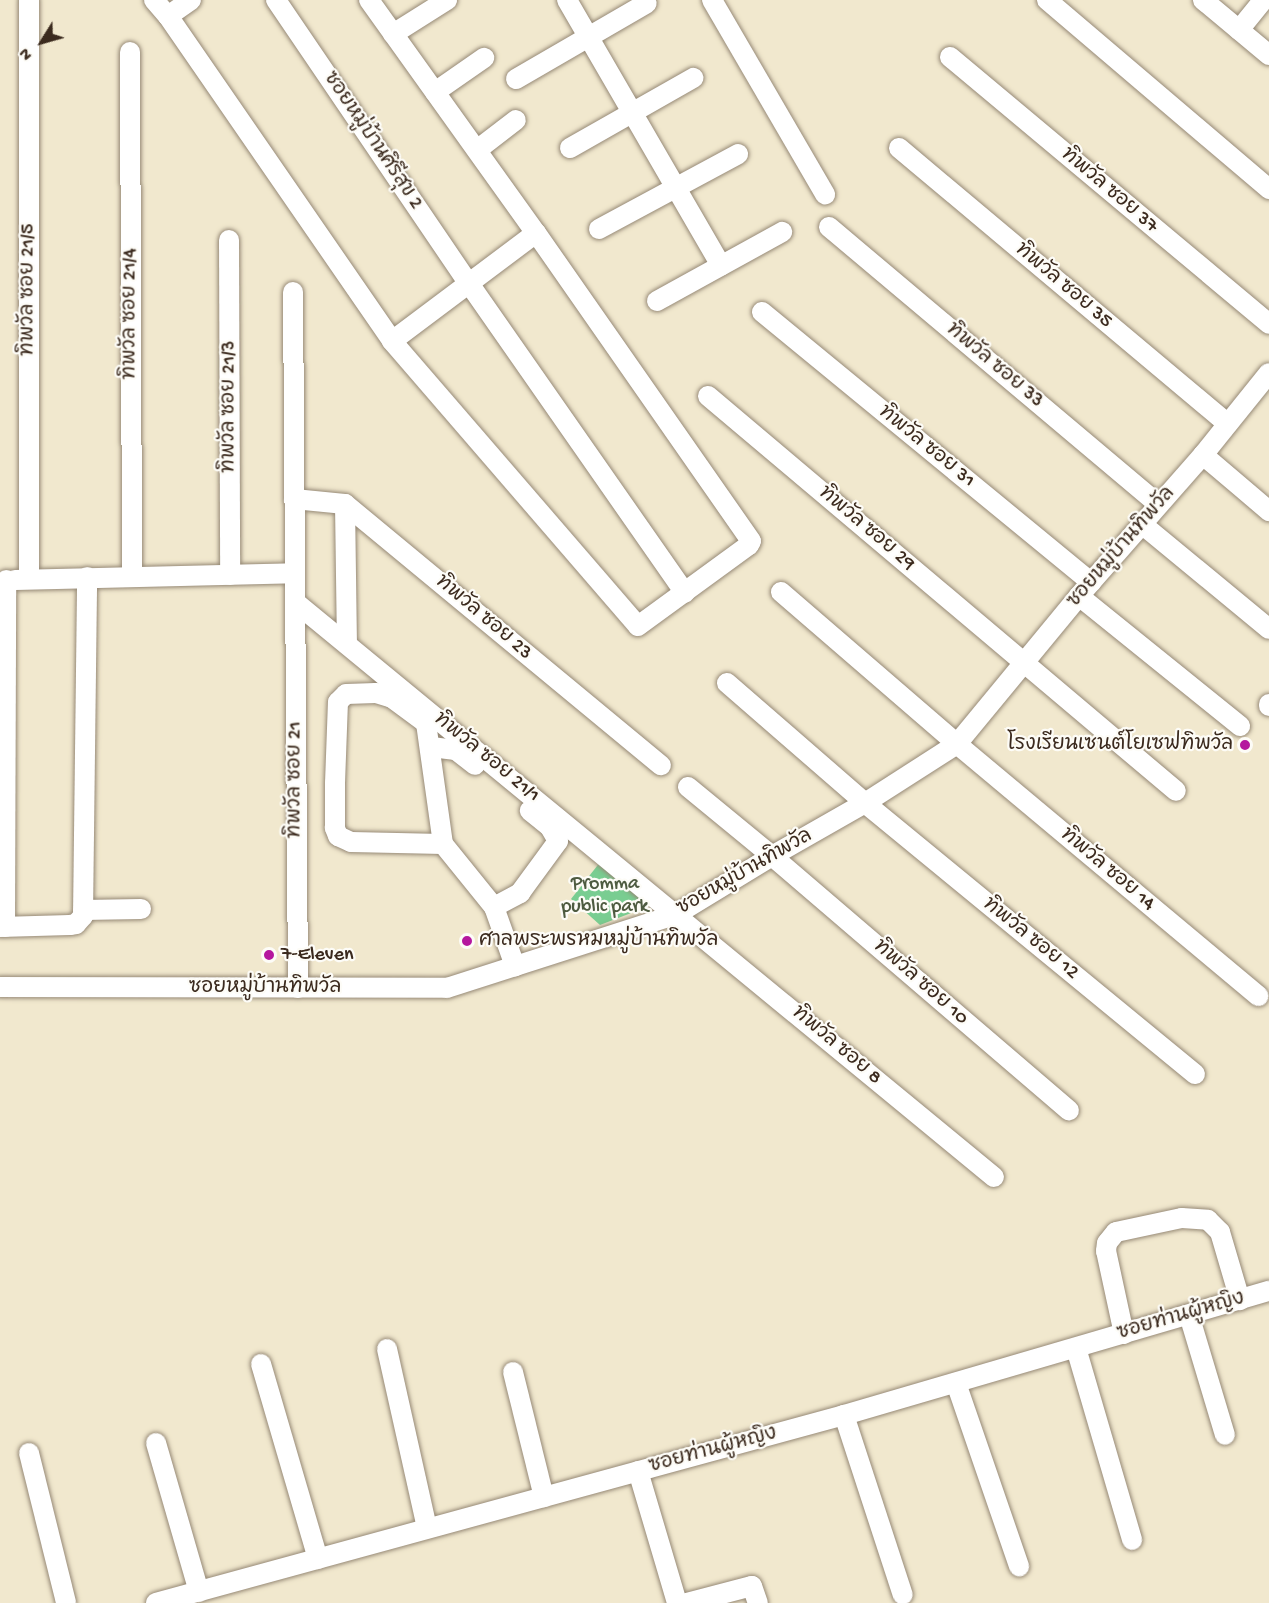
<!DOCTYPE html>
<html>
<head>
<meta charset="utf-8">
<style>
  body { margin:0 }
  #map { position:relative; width:1269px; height:1603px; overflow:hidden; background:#f1e8ce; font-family:"Gochi Hand","Playpen Sans Thai",sans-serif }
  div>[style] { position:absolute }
  .green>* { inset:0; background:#79cd91 }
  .roads { filter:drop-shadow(0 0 2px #968976) drop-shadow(0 0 2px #968976) }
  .minor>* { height:20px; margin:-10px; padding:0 10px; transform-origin:10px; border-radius:10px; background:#fff }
  .dots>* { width:16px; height:16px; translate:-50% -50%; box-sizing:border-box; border:3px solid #fdfcf7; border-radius:50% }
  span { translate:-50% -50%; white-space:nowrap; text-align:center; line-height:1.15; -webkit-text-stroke:4.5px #fdfcf7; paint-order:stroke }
  .street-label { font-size:20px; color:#3b2a1e }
  .poi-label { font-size:20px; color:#3b2a1e }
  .right { translate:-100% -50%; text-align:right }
  .left { translate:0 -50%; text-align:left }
  .park-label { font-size:20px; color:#4e5b40 }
  .north { position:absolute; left:12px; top:12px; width:60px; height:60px; -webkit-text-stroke:4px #fdfcf7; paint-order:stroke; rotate:233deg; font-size:16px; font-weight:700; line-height:24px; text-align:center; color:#3b2a1e }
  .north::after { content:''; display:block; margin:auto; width:21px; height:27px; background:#3b2a1e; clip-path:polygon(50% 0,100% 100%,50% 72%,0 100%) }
</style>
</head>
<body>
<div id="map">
  <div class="green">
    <div style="clip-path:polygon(601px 861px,652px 905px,600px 925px,571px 899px)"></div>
  </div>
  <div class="roads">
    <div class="minor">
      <div style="left:154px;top:0;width:21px;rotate:49deg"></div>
      <div style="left:168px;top:16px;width:395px;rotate:55.4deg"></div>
      <div style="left:392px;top:341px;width:376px;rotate:49.2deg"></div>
      <div style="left:638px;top:626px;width:137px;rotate:-36.1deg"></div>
      <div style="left:749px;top:545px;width:4px;rotate:-63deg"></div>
      <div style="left:751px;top:541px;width:376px;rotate:-124.9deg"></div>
      <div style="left:276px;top:0;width:341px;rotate:55.8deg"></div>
      <div style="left:468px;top:282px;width:379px;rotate:55.1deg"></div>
      <div style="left:369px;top:0;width:287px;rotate:54.4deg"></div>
      <div style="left:536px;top:233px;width:180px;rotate:143.1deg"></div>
      <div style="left:567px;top:0;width:307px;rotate:59.9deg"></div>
      <div style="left:712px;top:0;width:225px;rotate:59.8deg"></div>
      <div style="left:1047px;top:0;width:292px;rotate:40.4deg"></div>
      <div style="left:1203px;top:0;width:86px;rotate:39.8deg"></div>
      <div style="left:168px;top:16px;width:28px;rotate:-35deg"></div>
      <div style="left:1239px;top:30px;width:38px;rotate:-51deg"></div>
      <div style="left:393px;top:34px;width:64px;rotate:-32.2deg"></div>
      <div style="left:130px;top:52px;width:523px;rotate:89.78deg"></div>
      <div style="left:950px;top:57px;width:416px;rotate:39.9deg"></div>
      <div style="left:516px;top:79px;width:151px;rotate:-30.1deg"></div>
      <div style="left:435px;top:92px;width:60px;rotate:-34.8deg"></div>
      <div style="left:570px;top:148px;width:142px;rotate:-29.6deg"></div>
      <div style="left:899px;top:148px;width:429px;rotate:40deg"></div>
      <div style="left:477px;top:150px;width:49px;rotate:-37.6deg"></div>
      <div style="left:829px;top:227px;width:431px;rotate:40.1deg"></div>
      <div style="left:599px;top:229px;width:158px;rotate:-28.3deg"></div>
      <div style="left:229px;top:240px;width:335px;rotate:89.8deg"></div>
      <div style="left:293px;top:292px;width:696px;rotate:89.59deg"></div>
      <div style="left:657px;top:301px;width:143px;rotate:-28.9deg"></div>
      <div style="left:762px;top:312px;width:426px;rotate:39.4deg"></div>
      <div style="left:708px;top:396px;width:612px;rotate:40.16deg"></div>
      <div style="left:1203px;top:455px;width:87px;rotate:40.3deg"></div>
      <div style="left:294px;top:499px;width:51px;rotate:5.6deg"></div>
      <div style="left:345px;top:504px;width:410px;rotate:39.6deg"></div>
      <div style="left:345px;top:504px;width:140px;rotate:89.2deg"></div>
      <div style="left:1143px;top:525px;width:163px;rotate:39.5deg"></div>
      <div style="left:29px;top:579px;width:579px;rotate:-90deg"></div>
      <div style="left:15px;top:580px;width:280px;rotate:-1.4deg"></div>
      <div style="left:781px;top:592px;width:233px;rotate:40.8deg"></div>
      <div style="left:957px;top:744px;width:393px;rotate:39.9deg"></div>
      <div style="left:1079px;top:596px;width:207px;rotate:38.9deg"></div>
      <div style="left:295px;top:602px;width:905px;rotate:39.44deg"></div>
      <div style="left:727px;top:683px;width:183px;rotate:41deg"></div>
      <div style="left:865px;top:803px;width:427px;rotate:39.4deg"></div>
      <div style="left:1269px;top:704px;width:2px;rotate:90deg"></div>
      <div style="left:431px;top:747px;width:25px;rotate:7deg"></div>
      <div style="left:456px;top:750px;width:24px;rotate:38deg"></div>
      <div style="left:688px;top:787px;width:109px;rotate:39.4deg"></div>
      <div style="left:772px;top:856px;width:391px;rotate:40.6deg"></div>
      <div style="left:443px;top:844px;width:92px;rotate:-178.8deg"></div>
      <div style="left:351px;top:842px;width:14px;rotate:-155deg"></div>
      <div style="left:338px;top:836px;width:9px;rotate:-111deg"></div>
      <div style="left:335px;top:828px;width:45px;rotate:-90deg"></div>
      <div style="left:335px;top:783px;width:81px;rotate:-87.9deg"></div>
      <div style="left:338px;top:702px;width:11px;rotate:-45deg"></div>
      <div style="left:346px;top:694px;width:30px;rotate:-2deg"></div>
      <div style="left:376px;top:693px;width:17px;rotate:17deg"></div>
      <div style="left:392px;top:698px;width:42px;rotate:36.3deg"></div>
      <div style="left:426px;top:723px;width:122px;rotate:82deg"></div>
      <div style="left:443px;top:844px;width:81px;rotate:51deg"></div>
      <div style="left:494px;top:907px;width:63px;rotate:70.4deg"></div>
      <div style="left:494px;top:907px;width:30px;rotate:-28deg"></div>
      <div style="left:520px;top:893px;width:64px;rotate:-53.8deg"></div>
      <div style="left:558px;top:841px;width:16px;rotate:-120deg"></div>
      <div style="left:550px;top:827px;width:26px;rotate:-141deg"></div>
      <div style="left:83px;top:910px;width:58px;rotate:-1deg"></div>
      <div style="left:0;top:927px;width:70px;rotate:-1.6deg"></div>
      <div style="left:70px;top:925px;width:6px;rotate:-9deg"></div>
      <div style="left:76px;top:924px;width:11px;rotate:-49deg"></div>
      <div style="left:83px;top:916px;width:339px;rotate:-89.3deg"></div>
      <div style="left:5px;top:927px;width:347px;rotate:-89.8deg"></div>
      <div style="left:0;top:987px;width:447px;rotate:0.1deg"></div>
      <div style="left:447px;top:988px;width:242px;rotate:-17.8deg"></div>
      <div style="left:677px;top:914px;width:111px;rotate:-31.4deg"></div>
      <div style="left:772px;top:856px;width:107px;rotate:-29.7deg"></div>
      <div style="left:865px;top:803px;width:109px;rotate:-32.7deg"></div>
      <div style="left:957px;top:744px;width:192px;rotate:-50.5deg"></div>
      <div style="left:1079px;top:596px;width:188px;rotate:-48.7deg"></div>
      <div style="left:1203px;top:455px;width:105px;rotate:-51.2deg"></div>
      <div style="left:1189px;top:1315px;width:125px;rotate:73.3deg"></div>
      <div style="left:1124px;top:1334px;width:85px;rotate:-102.2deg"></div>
      <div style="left:1106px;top:1251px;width:8px;rotate:-83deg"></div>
      <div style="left:1107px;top:1243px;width:14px;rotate:-51deg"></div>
      <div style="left:1116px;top:1232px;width:67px;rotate:-12deg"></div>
      <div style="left:1182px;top:1218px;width:26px;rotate:4deg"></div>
      <div style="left:1208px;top:1220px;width:17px;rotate:45deg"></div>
      <div style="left:1220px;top:1232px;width:71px;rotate:73.6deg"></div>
      <div style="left:1076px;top:1348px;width:200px;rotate:73.7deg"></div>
      <div style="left:387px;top:1349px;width:183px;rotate:77.4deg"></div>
      <div style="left:261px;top:1364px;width:203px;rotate:73.7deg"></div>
      <div style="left:513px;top:1372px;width:129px;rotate:76.1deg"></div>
      <div style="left:956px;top:1383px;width:194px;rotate:71deg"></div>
      <div style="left:844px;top:1415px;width:189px;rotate:71.9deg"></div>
      <div style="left:156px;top:1443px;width:155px;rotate:73.9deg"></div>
      <div style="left:29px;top:1453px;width:154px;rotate:76.1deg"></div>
      <div style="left:638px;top:1471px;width:138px;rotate:73.5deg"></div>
      <div style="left:156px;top:1603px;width:713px;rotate:-15.28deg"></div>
      <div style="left:844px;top:1415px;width:443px;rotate:-16.3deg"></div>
      <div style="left:687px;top:1603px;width:67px;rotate:-14.7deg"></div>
      <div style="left:752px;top:1586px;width:18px;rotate:71deg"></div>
    </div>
  </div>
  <div class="dots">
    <div style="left:1245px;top:745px;background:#b5179e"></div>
    <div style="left:467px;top:941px;background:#b5179e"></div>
    <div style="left:269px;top:955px;background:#b5179e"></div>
  </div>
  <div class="street-label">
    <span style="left:372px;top:141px;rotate:56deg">ซอยหมู่บ้านศิรีสุข 2</span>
    <span style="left:1109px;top:191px;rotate:40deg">ทิพวัล ซอย 37</span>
    <span style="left:1063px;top:286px;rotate:40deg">ทิพวัล ซอย 35</span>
    <span style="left:29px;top:290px;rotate:-90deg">ทิพวัล ซอย 21/5</span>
    <span style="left:131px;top:314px;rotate:-90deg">ทิพวัล ซอย 21/4</span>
    <span style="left:994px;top:366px;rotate:40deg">ทิพวัล ซอย 33</span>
    <span style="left:230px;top:407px;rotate:-90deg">ทิพวัล ซอย 21/3</span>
    <span style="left:926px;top:447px;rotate:39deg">ทิพวัล ซอย 31</span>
    <span style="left:866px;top:529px;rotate:40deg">ทิพวัล ซอย 29</span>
    <span style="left:1122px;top:548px;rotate:-49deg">ซอยหมู่บ้านทิพวัล</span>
    <span style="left:483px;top:618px;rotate:40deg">ทิพวัล ซอย 23</span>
    <span style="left:486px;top:758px;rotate:39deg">ทิพวัล ซอย 21/1</span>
    <span style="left:296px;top:780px;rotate:-90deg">ทิพวัล ซอย 21</span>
    <span style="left:1107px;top:870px;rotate:40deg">ทิพวัล ซอย 14</span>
    <span style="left:745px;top:873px;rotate:-30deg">ซอยหมู่บ้านทิพวัล</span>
    <span style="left:1030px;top:939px;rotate:39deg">ทิพวัล ซอย 12</span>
    <span style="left:920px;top:983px;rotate:41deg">ทิพวัล ซอย 10</span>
    <span style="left:265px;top:988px">ซอยหมู่บ้านทิพวัล</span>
    <span style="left:836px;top:1046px;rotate:40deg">ทิพวัล ซอย 8</span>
    <span style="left:1181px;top:1317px;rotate:-16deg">ซอยท่านผู้หญิง</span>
    <span style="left:713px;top:1451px;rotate:-15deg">ซอยท่านผู้หญิง</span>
  </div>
  <div class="poi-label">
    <span class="right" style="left:1233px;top:745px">โรงเรียนเซนต์โยเซฟทิพวัล</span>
    <span class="left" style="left:479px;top:941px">ศาลพระพรหมหมู่บ้านทิพวัล</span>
    <span class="left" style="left:281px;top:955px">7-Eleven</span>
  </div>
  <div class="park-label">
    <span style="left:605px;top:896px">Promma<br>public park</span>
  </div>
  <div class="north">N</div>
</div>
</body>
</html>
